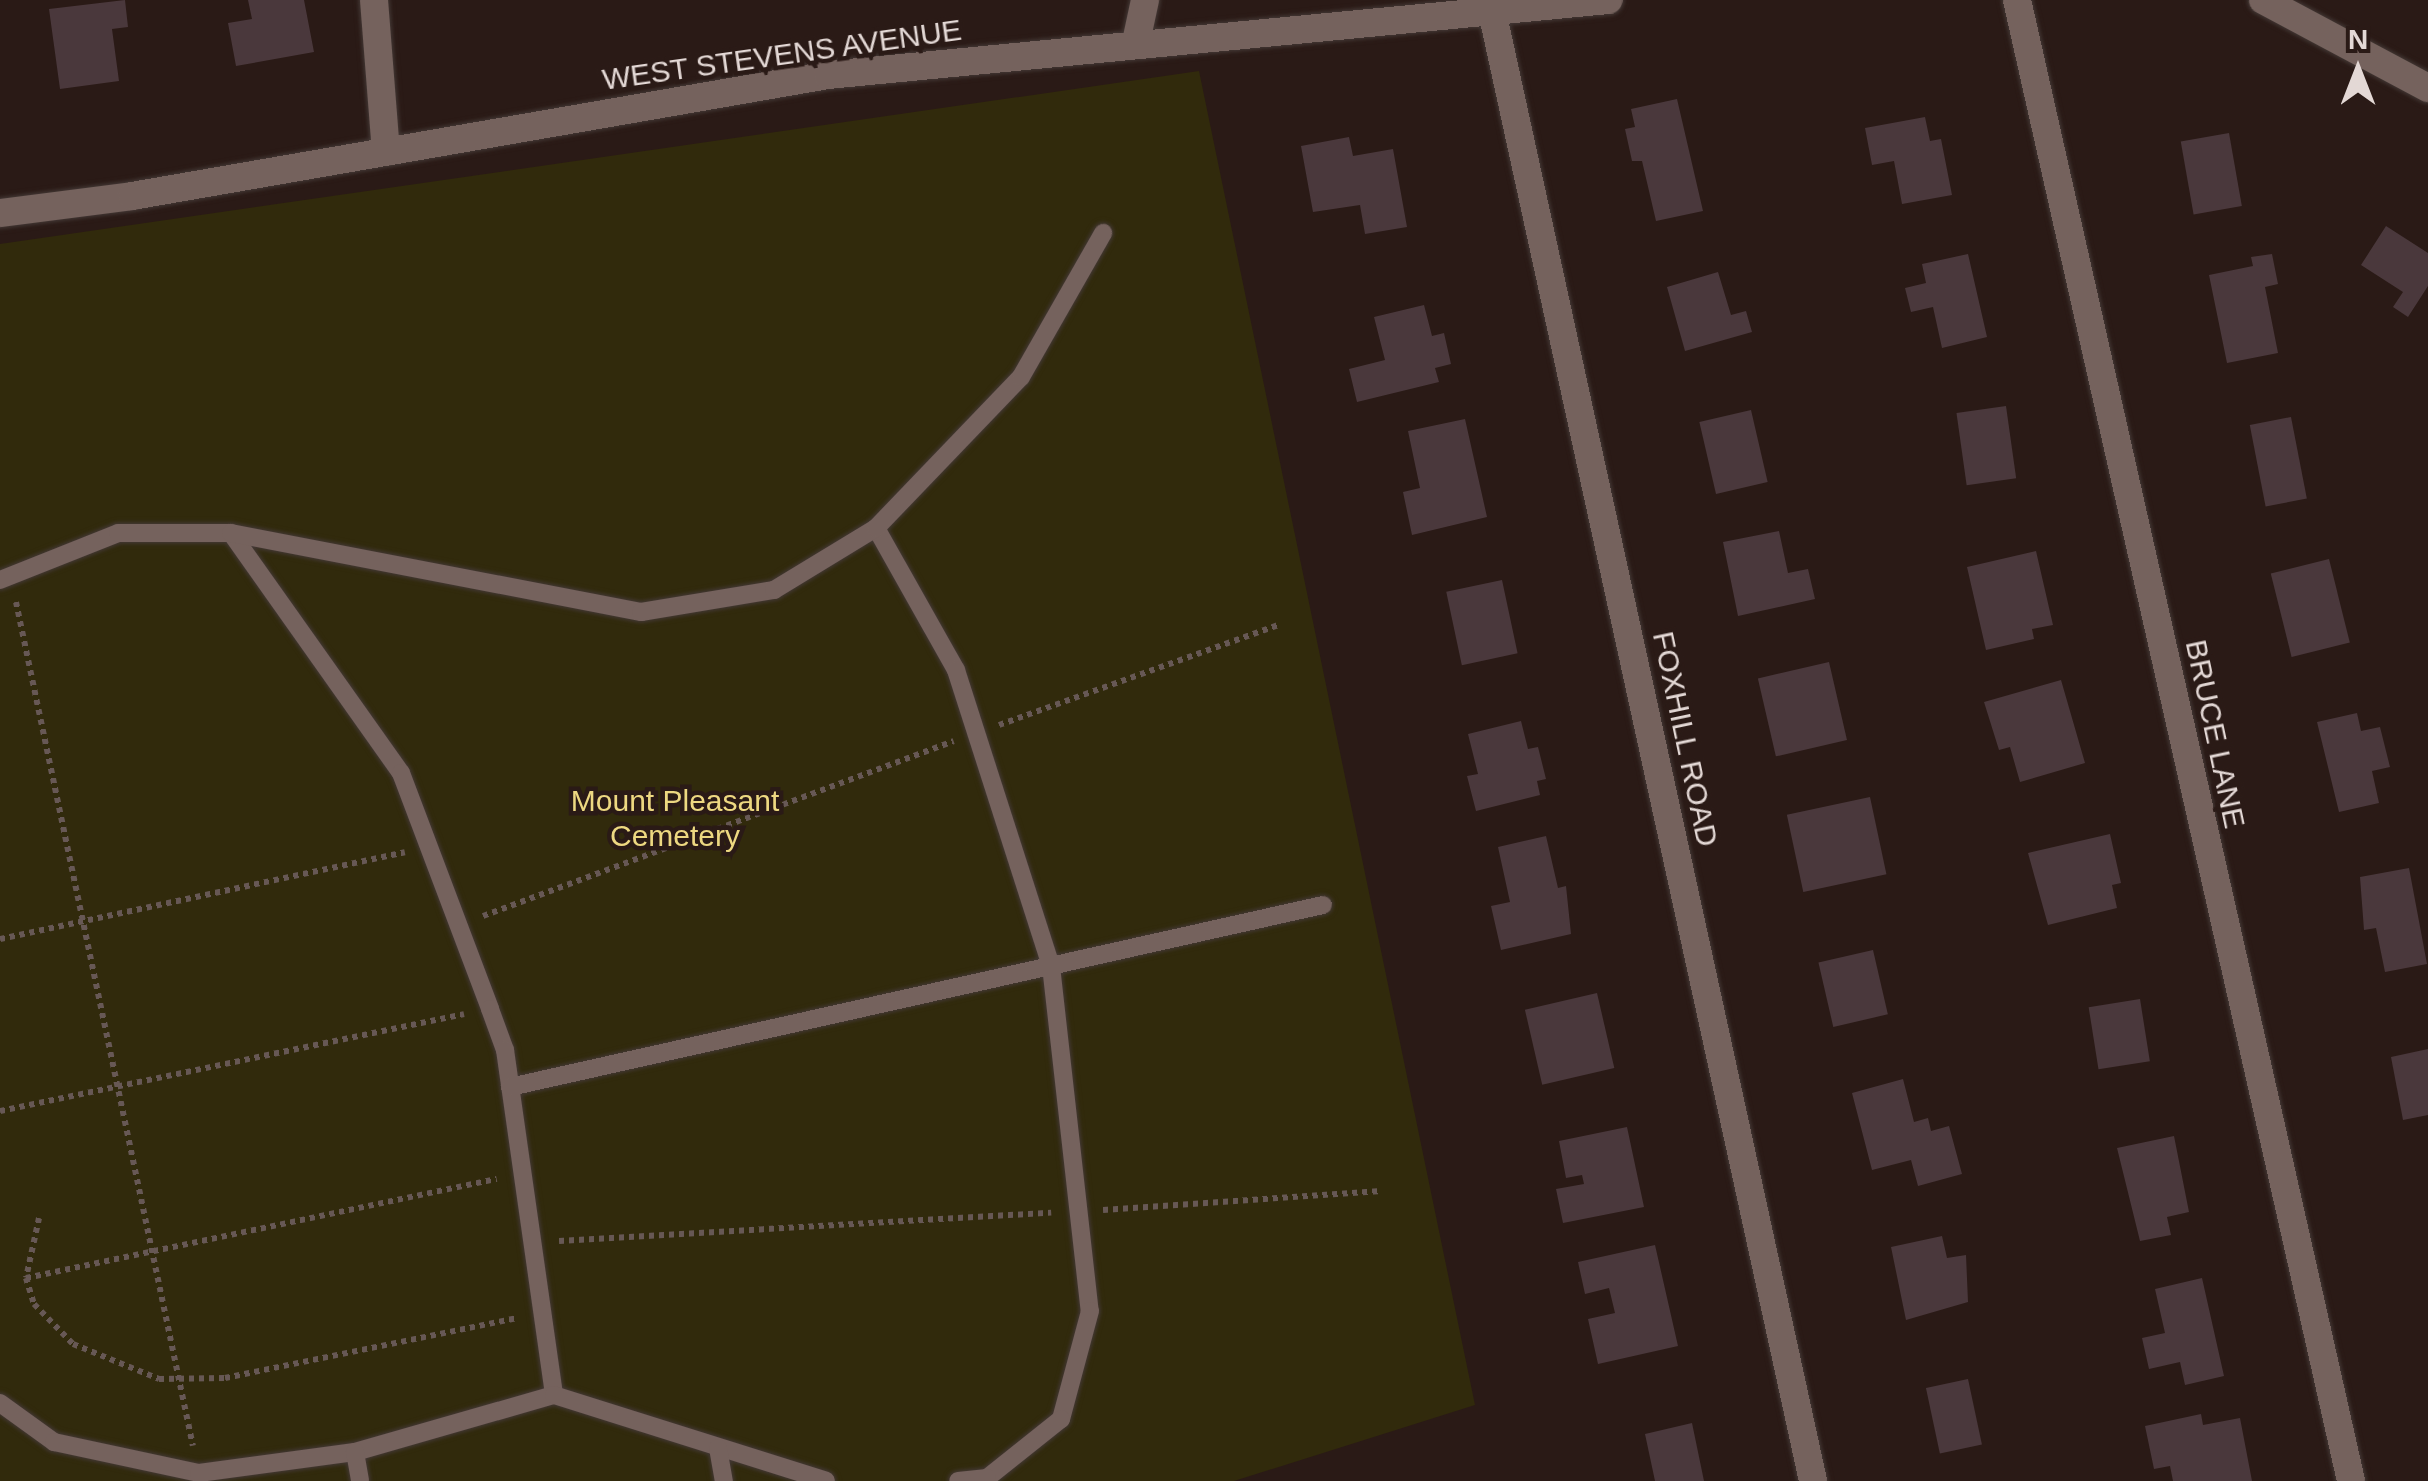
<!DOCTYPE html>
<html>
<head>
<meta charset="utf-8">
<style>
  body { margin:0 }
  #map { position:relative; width:2428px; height:1481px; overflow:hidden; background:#2a1a16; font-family:Arial,sans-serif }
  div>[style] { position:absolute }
  .green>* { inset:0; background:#312a0c }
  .building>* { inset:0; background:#4a383c; transform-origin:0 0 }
  .path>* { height:6px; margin-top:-3px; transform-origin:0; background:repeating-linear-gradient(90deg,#675855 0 5px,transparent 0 10px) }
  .roads { filter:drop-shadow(0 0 2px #433835) drop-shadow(0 0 2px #433835) }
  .service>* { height:18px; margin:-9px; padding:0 9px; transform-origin:9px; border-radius:9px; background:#75625d }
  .minor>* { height:28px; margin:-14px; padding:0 14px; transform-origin:14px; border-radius:14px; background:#75625d }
  .tertiary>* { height:28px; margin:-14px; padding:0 14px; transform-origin:14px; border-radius:14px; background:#75625d }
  span { translate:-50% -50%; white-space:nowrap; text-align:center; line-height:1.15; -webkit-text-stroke:9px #2a1a16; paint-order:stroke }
  .street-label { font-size:30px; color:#e3d8d5 }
  .park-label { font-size:30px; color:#edd881 }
  .north { position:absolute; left:2308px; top:20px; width:100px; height:100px; -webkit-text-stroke:8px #2a1a16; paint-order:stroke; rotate:0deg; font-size:28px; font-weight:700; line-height:40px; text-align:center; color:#e3d8d5 }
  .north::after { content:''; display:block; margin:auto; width:35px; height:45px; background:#e3d8d5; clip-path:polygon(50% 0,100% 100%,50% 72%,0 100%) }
</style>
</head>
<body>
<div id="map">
  <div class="green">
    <div style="clip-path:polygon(1199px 71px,1475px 1405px,1234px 1481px,0 1481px,0 244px)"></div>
  </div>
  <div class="building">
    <div style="clip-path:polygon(125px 0,128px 27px,112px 29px,119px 81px,60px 89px,49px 9px)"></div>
    <div style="clip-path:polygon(248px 0,304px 0,314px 52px,236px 66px,228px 23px,252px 19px)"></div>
    <div style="clip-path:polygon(1677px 99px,1703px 211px,1656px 221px,1642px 161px,1632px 161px,1625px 129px,1635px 127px,1631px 109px)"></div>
    <div style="clip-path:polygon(1925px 117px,1930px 141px,1941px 139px,1952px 195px,1902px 204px,1894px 161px,1872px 165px,1865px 128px)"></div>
    <div style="left:2229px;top:133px;width:74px;height:49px;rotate:80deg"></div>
    <div style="clip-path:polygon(1349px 137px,1353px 156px,1393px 149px,1407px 227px,1365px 234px,1360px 205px,1313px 212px,1301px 146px)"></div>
    <div style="clip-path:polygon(2386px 226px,2428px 253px,2428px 286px,2408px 317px,2393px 307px,2403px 292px,2361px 265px)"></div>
    <div style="clip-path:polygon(1968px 254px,1987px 337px,1942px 348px,1933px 307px,1911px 312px,1905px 288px,1926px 283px,1922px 264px)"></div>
    <div style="clip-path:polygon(2272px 254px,2278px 284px,2265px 287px,2278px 353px,2227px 363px,2209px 275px,2253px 266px,2251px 257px)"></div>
    <div style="clip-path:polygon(1718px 272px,1731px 315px,1746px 311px,1752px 332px,1685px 351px,1667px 287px)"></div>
    <div style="clip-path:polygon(1424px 305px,1432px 336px,1444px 333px,1451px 364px,1435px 368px,1439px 382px,1357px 402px,1349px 369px,1385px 360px,1374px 317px)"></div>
    <div style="left:2006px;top:406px;width:73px;height:50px;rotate:82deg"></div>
    <div style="left:1751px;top:410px;width:74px;height:53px;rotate:77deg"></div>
    <div style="left:2291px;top:417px;width:83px;height:42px;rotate:79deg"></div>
    <div style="clip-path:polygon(1465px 419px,1487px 517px,1412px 535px,1403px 492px,1420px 488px,1408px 431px)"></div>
    <div style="clip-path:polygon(1779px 531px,1788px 573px,1808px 569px,1815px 599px,1738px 616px,1723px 542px)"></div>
    <div style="clip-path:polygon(2036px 551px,2053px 625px,2032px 629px,2034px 639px,1986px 650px,1967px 567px)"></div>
    <div style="left:2329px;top:559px;width:86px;height:60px;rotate:76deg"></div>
    <div style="left:1502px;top:580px;width:75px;height:57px;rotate:78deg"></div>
    <div style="left:1829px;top:662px;width:80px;height:73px;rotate:77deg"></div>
    <div style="clip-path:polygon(2061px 680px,2085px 763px,2020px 782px,2010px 747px,1999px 750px,1984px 702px)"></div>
    <div style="clip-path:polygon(2357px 713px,2361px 731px,2380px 727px,2390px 767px,2372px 771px,2379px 803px,2339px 812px,2317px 722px)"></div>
    <div style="clip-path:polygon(1521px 721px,1528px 749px,1538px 747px,1546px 779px,1537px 781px,1540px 795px,1476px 811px,1467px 776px,1478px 774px,1468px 734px)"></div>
    <div style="left:1870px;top:797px;width:79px;height:85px;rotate:78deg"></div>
    <div style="clip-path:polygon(2110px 834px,2121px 883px,2112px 885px,2117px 908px,2048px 925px,2028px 853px)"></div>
    <div style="clip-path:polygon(1546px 836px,1558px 888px,1566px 886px,1571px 934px,1501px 950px,1491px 906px,1510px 902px,1498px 847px)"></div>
    <div style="clip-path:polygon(2409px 868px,2427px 964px,2385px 972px,2376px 928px,2364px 930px,2360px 877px)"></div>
    <div style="left:1873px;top:950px;width:66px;height:56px;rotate:77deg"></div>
    <div style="left:1597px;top:993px;width:77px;height:74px;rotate:77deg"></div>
    <div style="left:2140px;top:999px;width:63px;height:52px;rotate:81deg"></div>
    <div style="clip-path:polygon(2428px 1049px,2428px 1115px,2403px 1120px,2391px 1057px)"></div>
    <div style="clip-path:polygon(1903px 1079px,1914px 1122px,1928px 1118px,1931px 1131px,1949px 1126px,1962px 1174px,1918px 1186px,1911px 1160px,1872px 1170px,1852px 1093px)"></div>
    <div style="clip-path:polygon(1627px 1127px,1644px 1207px,1563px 1223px,1556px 1189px,1584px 1184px,1582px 1175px,1566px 1178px,1559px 1141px)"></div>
    <div style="clip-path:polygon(2174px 1136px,2189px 1212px,2167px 1217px,2171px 1235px,2140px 1241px,2117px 1148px)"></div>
    <div style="clip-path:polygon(1942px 1236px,1947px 1258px,1966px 1255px,1968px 1302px,1906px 1320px,1891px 1247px)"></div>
    <div style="clip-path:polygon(1655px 1245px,1678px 1346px,1598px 1364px,1588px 1319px,1615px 1313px,1609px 1288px,1585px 1294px,1578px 1262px)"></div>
    <div style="clip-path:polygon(2202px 1278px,2224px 1376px,2185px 1385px,2180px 1362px,2149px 1369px,2142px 1338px,2165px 1333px,2155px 1289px)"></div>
    <div style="left:1968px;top:1379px;width:67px;height:43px;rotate:78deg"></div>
    <div style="clip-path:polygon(2201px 1414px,2203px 1425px,2240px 1418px,2252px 1481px,2173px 1481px,2170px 1466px,2154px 1469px,2145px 1426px)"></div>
    <div style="clip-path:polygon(1692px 1423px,1704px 1481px,1655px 1481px,1645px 1434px)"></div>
  </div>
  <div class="path">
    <div style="left:16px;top:602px;width:862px;rotate:78.16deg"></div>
    <div style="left:999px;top:725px;width:297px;rotate:-19.7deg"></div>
    <div style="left:483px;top:916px;width:502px;rotate:-20.38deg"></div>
    <div style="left:0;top:939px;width:414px;rotate:-12.1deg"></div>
    <div style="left:0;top:1111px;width:474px;rotate:-11.8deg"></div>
    <div style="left:1103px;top:1210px;width:279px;rotate:-3.9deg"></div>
    <div style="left:39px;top:1218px;width:61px;rotate:102.2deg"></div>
    <div style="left:26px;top:1278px;width:27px;rotate:73deg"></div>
    <div style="left:34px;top:1304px;width:56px;rotate:45.7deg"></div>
    <div style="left:73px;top:1344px;width:93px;rotate:22.1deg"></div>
    <div style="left:159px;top:1379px;width:66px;rotate:-0.9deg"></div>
    <div style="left:225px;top:1378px;width:298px;rotate:-11.6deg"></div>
    <div style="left:559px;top:1241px;width:493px;rotate:-3.3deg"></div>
    <div style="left:26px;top:1278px;width:481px;rotate:-11.9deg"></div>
  </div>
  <div class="roads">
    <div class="service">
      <div style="left:876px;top:528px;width:163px;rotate:60.6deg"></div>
      <div style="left:956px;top:670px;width:311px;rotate:72.2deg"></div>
      <div style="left:1051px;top:966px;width:347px;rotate:83.6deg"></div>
      <div style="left:1090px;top:1311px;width:112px;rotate:105deg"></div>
      <div style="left:1061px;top:1419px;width:95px;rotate:141.4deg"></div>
      <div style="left:987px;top:1478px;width:29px;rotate:174deg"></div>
      <div style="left:231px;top:533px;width:294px;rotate:54.7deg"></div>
      <div style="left:401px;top:773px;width:252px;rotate:69.3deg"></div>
      <div style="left:490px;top:1009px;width:44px;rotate:69.9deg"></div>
      <div style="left:505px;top:1050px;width:348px;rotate:81.9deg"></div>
      <div style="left:0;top:580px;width:127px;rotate:-21.7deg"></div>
      <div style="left:118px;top:533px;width:113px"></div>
      <div style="left:231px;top:533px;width:418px;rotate:10.9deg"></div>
      <div style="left:641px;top:612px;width:135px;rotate:-9.4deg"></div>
      <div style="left:774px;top:590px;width:119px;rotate:-31.3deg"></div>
      <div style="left:876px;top:528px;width:209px;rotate:-46.2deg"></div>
      <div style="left:1021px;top:377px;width:166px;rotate:-60.3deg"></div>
      <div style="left:510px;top:1087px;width:833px;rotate:-12.62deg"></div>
      <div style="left:0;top:1403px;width:67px;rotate:35.8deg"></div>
      <div style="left:54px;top:1442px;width:148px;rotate:12.1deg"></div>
      <div style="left:199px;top:1473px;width:157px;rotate:-7.7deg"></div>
      <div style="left:355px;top:1452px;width:207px;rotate:-16deg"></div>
      <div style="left:554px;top:1395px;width:285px;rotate:17.5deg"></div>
      <div style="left:718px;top:1448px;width:34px;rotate:80deg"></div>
      <div style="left:355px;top:1452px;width:29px;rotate:80deg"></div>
    </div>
    <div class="minor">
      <div style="left:374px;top:0;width:152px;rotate:85.5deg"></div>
      <div style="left:2017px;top:0;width:1518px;rotate:77.29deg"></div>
      <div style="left:1492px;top:11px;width:1505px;rotate:77.68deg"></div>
      <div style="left:1136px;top:42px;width:43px;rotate:-77.9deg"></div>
    </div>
    <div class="tertiary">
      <div style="left:2263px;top:0;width:187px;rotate:28.1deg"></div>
      <div style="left:0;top:213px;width:133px;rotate:-7.3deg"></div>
      <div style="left:132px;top:196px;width:706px;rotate:-9.86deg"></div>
      <div style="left:828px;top:75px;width:784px;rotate:-5.49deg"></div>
    </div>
  </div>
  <div class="street-label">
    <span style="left:782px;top:55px;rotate:-8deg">WEST STEVENS AVENUE</span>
    <span style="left:2215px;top:734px;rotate:78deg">BRUCE LANE</span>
    <span style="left:1685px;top:739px;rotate:78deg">FOXHILL ROAD</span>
  </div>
  <div class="park-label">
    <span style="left:675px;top:818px">Mount Pleasant<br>Cemetery</span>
  </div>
  <div class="north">N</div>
</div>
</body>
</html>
